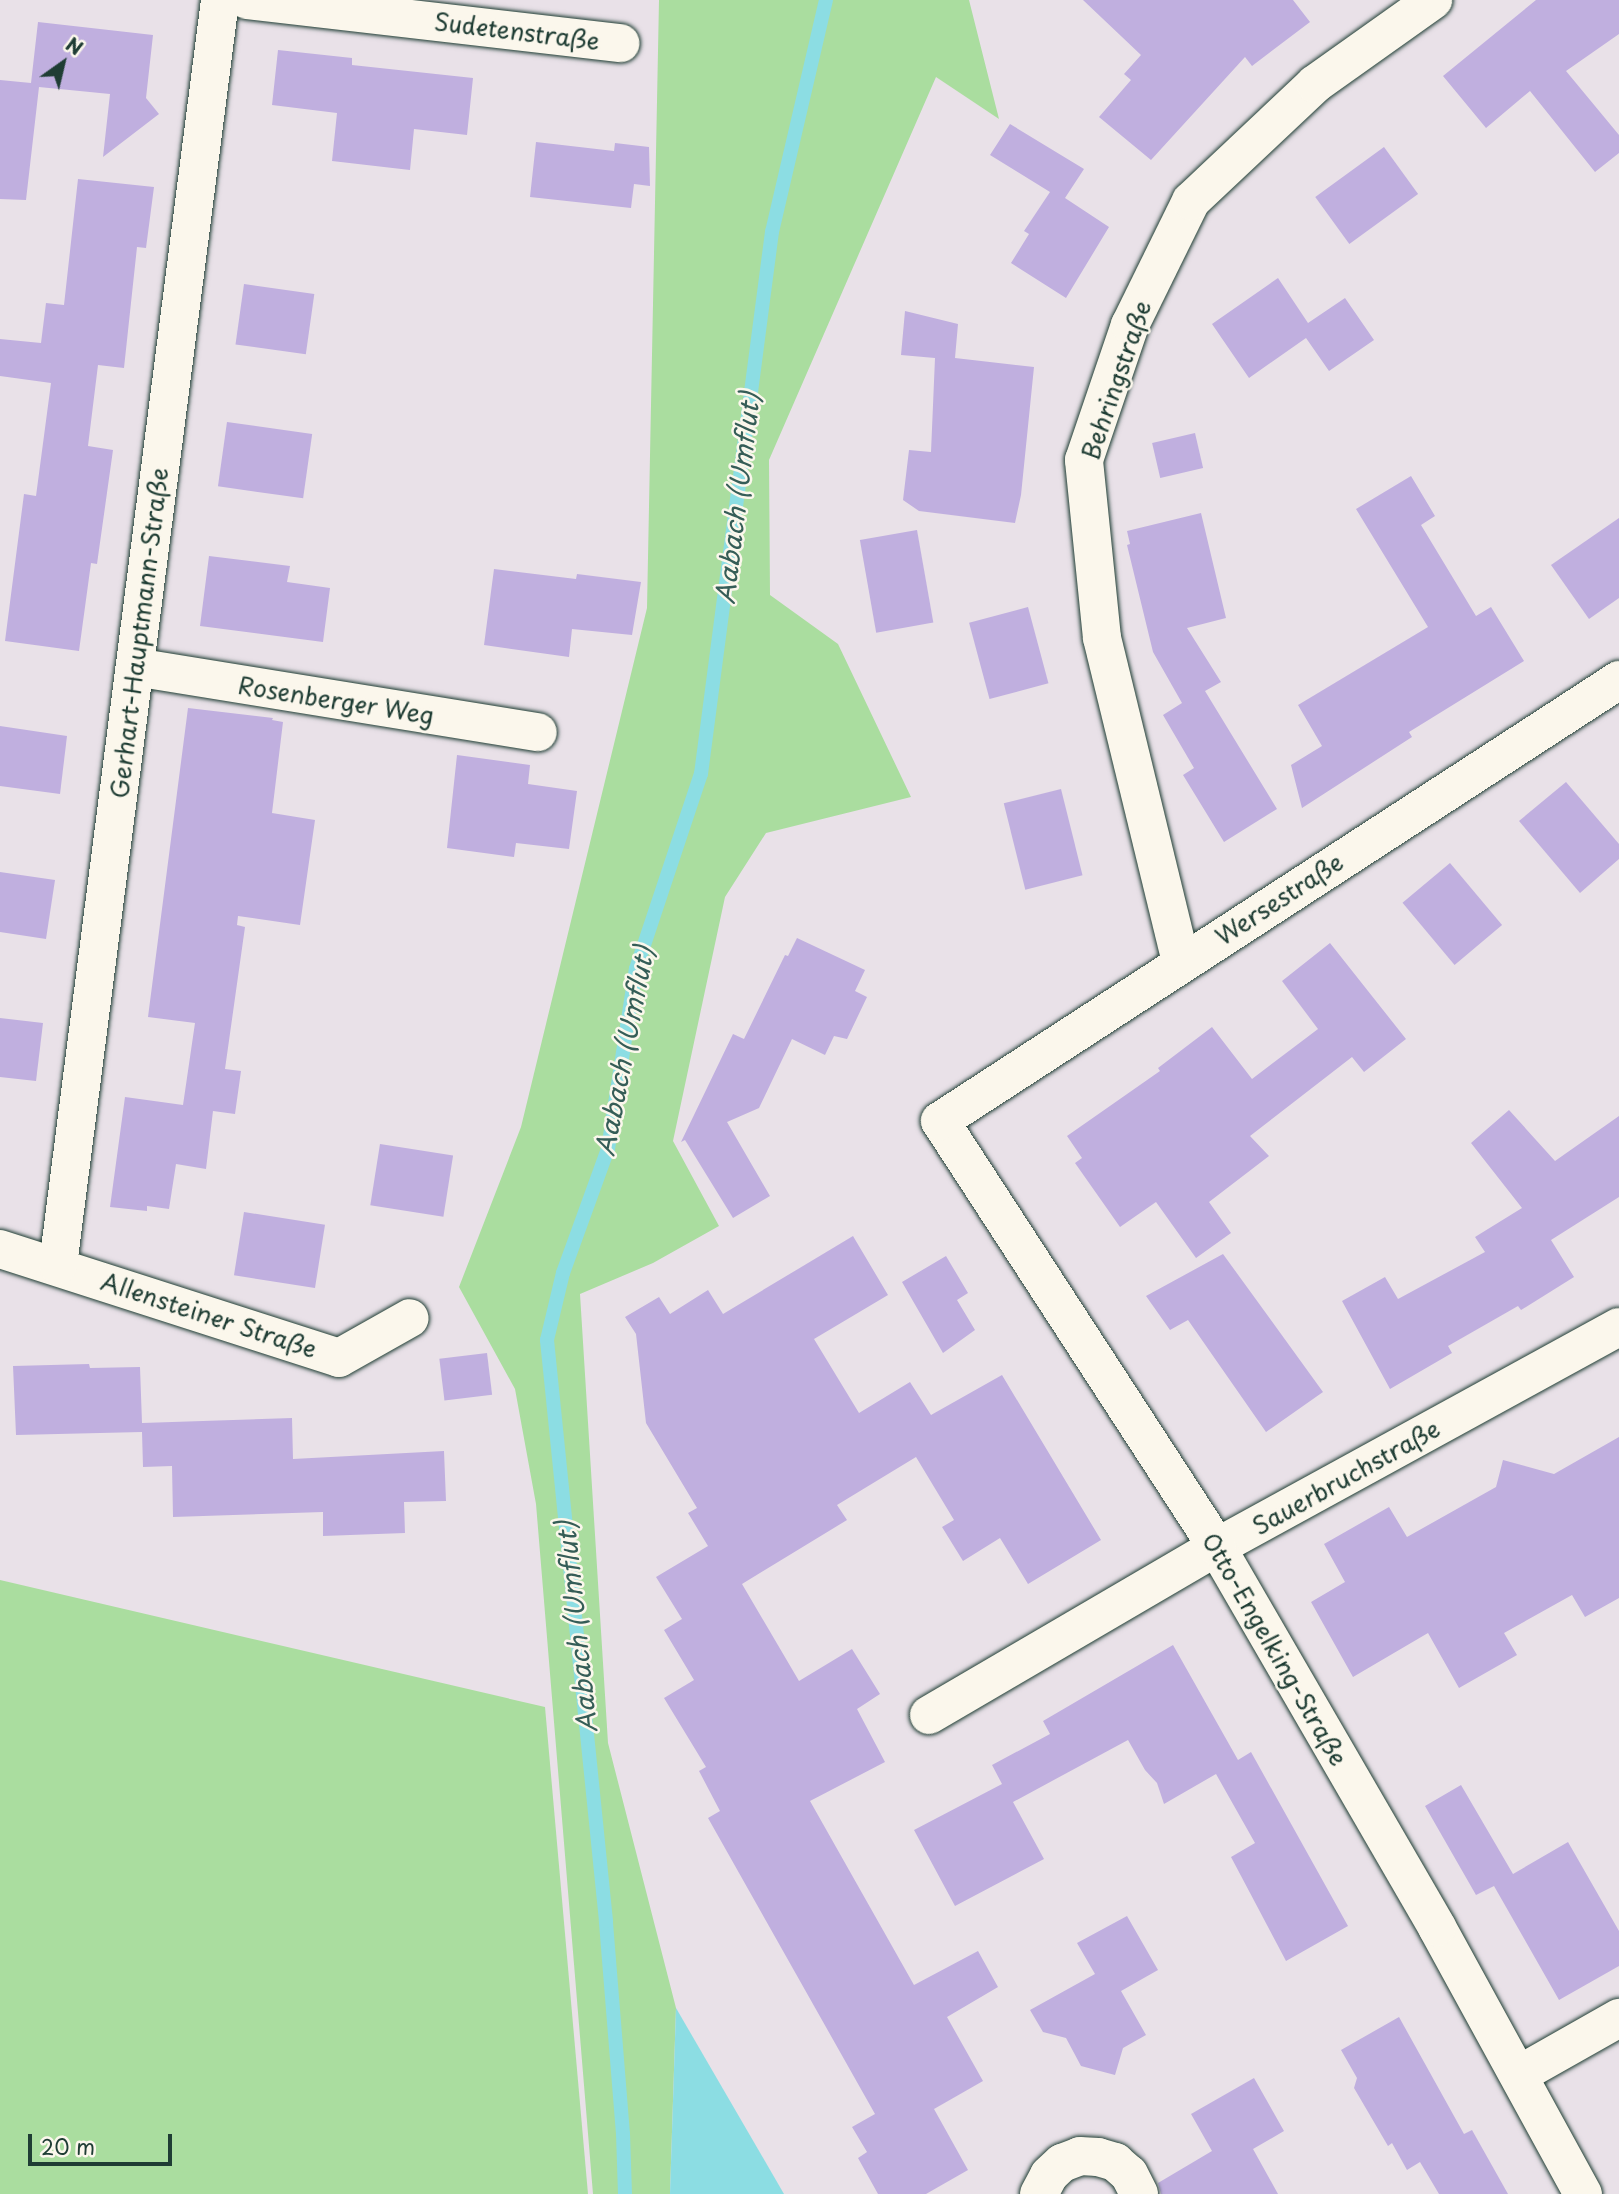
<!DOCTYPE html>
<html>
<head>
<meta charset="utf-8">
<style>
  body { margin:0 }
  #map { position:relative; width:1619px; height:2194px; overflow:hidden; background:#e9e1e8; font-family:"Playpen Sans",sans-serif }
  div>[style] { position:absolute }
  .green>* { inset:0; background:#aadd9f }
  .water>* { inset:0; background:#8cdde3 }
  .stream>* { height:14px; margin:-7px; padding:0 7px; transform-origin:7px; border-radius:7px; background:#8cdde3 }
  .building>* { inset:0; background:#c0afdf; transform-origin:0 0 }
  .roads { filter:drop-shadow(0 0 2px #1f3d34) drop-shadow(0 0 2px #1f3d34) }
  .minor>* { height:38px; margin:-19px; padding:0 19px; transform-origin:19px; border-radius:19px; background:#fbf7ec }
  span { translate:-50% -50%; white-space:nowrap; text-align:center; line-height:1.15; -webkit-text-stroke:5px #fbf7ec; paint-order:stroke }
  .street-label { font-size:24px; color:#1f3d34 }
  .water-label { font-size:26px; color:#355d57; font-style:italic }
  .north { position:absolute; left:28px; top:28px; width:70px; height:70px; -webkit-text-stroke:5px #fbf7ec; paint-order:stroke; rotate:34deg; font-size:19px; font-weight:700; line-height:28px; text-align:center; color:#1f3d34 }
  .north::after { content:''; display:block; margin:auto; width:24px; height:32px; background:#1f3d34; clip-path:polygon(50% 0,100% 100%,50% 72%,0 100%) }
  .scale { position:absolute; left:28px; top:2134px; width:144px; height:32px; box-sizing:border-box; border:4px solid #1f3d34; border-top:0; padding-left:9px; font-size:21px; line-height:24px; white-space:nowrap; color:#1f3d34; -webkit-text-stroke:5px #fbf7ec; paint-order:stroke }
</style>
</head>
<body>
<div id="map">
  <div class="green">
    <div style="clip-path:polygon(659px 0,969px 0,999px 119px,936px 77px,769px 460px,770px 595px,838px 644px,911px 797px,766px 833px,725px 897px,673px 1141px,719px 1226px,653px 1263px,580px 1294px,608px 1743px,676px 2008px,670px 2194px,593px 2194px,536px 1504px,515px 1389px,459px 1287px,521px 1127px,647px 608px)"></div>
    <div style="clip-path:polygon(0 1580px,545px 1707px,588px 2194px,0 2194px)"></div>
  </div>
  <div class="water">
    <div style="clip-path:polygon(676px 2008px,784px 2194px,670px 2194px)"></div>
  </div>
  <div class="stream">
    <div style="left:625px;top:2194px;width:60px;rotate:-91.9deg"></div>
    <div style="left:623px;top:2134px;width:214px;rotate:-94.6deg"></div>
    <div style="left:606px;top:1921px;width:584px;rotate:-95.8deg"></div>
    <div style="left:547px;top:1340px;width:69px;rotate:-76.6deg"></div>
    <div style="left:563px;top:1273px;width:132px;rotate:-70.1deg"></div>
    <div style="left:608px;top:1149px;width:182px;rotate:-81.2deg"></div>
    <div style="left:636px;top:969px;width:206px;rotate:-71.6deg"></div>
    <div style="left:701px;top:774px;width:547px;rotate:-82.54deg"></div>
    <div style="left:772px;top:232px;width:238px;rotate:-76.9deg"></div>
  </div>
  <div class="building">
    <div style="clip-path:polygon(1083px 0,1293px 0,1310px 22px,1252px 66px,1245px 57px,1151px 160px,1099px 117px,1131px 80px,1124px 74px,1141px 55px)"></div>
    <div style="clip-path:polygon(1536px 0,1619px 0,1619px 34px,1566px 71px,1619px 135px,1619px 153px,1595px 172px,1530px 91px,1486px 128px,1443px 76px)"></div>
    <div style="clip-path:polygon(38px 22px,153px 35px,146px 98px,159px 114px,103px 157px,110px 94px,39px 87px,26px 200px,0 199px,0 80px,31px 83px)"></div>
    <div style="clip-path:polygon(278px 50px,352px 58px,352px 65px,473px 78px,467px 135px,414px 129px,410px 170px,332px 161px,337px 113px,272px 105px)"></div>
    <div style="clip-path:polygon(1010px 124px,1084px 169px,1065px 198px,1109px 227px,1066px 298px,1011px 263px,1029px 234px,1024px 231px,1050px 192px,990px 155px)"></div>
    <div style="clip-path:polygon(536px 142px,614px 151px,615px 143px,649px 147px,650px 186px,634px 184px,631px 208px,530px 197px)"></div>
    <div style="left:1384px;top:147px;width:58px;height:85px;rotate:54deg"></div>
    <div style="clip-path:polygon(78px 179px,154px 187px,146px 248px,137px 247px,124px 368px,98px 365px,88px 446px,113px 450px,97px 564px,91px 563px,79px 651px,5px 641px,24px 494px,36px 496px,51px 383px,0 376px,0 339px,41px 343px,46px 303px,64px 305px)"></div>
    <div style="clip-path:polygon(1278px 278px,1308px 323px,1345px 298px,1374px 340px,1329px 371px,1306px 338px,1249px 378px,1212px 324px)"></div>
    <div style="left:244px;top:284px;width:71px;height:61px;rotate:8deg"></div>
    <div style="clip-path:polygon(905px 311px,958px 324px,955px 358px,1034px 367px,1021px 495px,1015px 523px,919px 511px,903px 500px,909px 450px,931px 452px,935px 358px,901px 355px)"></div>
    <div style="left:227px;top:422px;width:86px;height:65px;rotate:8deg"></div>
    <div style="left:1195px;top:433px;width:36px;height:44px;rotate:77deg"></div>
    <div style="clip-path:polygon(1411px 476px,1435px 516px,1421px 525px,1476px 616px,1491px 607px,1524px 661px,1409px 732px,1412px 737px,1302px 808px,1291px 765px,1322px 746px,1298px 705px,1428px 627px,1356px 509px)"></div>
    <div style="clip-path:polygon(1201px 513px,1226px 618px,1187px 628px,1221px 682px,1205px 691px,1277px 809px,1224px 842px,1183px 775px,1194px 768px,1163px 715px,1182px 703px,1153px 652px,1127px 545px,1130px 544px,1127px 531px)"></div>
    <div style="clip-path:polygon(1619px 518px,1619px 598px,1589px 619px,1551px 565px)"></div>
    <div style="left:917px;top:530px;width:94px;height:58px;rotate:80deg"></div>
    <div style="clip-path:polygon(209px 556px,290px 566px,287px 582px,330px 588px,323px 642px,200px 626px)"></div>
    <div style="clip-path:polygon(494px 569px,576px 579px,577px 574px,641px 582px,632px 635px,572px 629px,569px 657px,484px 645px)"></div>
    <div style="left:1028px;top:607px;width:79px;height:61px;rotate:75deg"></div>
    <div style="clip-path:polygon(188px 708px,273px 718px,272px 720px,283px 722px,272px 813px,315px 820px,300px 925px,238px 916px,237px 925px,245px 927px,225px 1069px,241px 1071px,235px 1114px,213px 1111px,206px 1169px,176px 1164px,169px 1209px,147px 1206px,147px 1211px,110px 1207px,125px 1097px,183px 1105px,195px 1023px,148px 1017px)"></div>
    <div style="clip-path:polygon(0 726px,67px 736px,60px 794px,0 786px)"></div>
    <div style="clip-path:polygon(457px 755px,530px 765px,528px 784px,577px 791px,569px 849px,516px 843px,514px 857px,447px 848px)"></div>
    <div style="clip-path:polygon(1566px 782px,1619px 844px,1619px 859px,1580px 893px,1519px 821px)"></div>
    <div style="left:1061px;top:789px;width:89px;height:59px;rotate:76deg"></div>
    <div style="left:1450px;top:863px;width:81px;height:62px;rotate:50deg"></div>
    <div style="clip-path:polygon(0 872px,55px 880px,46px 939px,0 932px)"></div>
    <div style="clip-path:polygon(797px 938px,865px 970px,855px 991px,867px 997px,847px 1039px,834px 1036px,825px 1055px,792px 1039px,759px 1108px,727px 1122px,770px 1196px,733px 1218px,685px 1140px,681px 1142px,733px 1034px,744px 1039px,785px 955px,788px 956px)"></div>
    <div style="clip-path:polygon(1330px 943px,1406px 1039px,1364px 1072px,1352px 1057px,1250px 1136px,1269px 1156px,1209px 1202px,1231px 1233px,1196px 1258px,1156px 1202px,1120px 1227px,1075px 1163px,1082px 1158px,1067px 1136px,1160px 1071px,1158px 1068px,1212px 1027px,1252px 1079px,1318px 1029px,1282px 981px)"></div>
    <div style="clip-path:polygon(0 1018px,43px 1023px,36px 1081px,0 1077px)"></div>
    <div style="clip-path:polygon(1509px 1110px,1555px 1161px,1619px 1116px,1619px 1197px,1551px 1240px,1574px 1277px,1521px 1310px,1518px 1306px,1448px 1346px,1452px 1353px,1390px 1389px,1342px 1301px,1385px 1277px,1398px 1299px,1485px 1252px,1475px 1237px,1522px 1208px,1471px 1143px)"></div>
    <div style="left:380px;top:1144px;width:74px;height:62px;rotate:9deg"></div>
    <div style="left:244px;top:1212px;width:82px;height:64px;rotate:9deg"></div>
    <div style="clip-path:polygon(853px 1236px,888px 1295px,814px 1339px,859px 1413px,910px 1382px,931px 1415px,1002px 1375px,1101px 1540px,1028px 1584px,1000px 1538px,963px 1561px,942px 1527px,954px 1520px,916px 1457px,837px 1505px,847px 1520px,742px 1584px,799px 1681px,852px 1649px,880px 1694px,857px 1709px,885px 1762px,810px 1801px,914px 1985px,978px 1951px,998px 1987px,947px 2017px,983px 2081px,934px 2109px,968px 2170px,926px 2194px,878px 2194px,858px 2158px,867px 2152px,852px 2127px,875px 2114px,708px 1818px,720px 1811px,699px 1771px,706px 1767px,664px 1698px,694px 1680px,664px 1630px,682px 1619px,656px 1577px,708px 1546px,688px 1513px,697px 1508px,646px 1423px,636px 1334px,625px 1317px,659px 1297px,670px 1314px,708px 1290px,723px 1314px)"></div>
    <div style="clip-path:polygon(1223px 1254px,1323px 1392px,1266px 1432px,1188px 1320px,1170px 1330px,1146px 1296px)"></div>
    <div style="clip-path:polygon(946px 1256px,968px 1293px,957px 1300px,975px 1330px,943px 1353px,902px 1282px)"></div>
    <div style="left:487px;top:1353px;width:42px;height:48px;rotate:83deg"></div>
    <div style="clip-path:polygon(89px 1364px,90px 1368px,140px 1367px,142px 1423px,292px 1418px,293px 1459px,444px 1451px,446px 1501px,404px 1502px,405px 1533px,323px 1536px,323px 1512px,173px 1517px,172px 1466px,143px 1467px,142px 1432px,16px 1435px,13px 1366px)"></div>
    <div style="clip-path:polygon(1619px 1437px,1619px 1598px,1585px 1617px,1572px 1595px,1504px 1633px,1517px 1655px,1459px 1688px,1428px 1633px,1353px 1677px,1311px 1602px,1345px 1582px,1324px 1544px,1389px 1507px,1407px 1537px,1496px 1487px,1503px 1460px,1554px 1474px)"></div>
    <div style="clip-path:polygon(1173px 1645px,1238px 1760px,1251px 1752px,1348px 1926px,1286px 1961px,1231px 1857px,1255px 1843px,1216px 1774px,1164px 1804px,1157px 1783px,1145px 1770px,1128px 1740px,1013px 1802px,1044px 1859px,955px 1906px,914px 1830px,1002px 1784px,992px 1765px,1050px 1734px,1043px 1721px)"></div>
    <div style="clip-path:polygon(1461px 1785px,1513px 1874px,1568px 1842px,1619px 1931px,1619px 1966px,1559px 2000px,1494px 1886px,1476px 1895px,1425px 1806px)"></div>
    <div style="clip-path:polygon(1127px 1916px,1158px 1970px,1121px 1991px,1146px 2035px,1123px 2048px,1115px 2075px,1081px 2066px,1066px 2038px,1043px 2032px,1030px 2010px,1095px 1974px,1077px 1943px)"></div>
    <div style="clip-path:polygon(1399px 2017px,1464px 2134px,1472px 2130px,1508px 2194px,1439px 2194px,1420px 2162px,1407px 2170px,1392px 2143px,1388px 2146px,1354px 2088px,1357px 2078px,1341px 2050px)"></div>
    <div style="clip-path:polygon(1254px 2078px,1284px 2131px,1253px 2149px,1278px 2194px,1161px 2194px,1158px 2183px,1212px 2151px,1191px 2114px)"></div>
  </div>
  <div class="roads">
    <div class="minor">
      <div style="left:247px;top:0;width:376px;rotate:6.6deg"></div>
      <div style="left:135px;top:667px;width:408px;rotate:9.2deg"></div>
      <div style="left:1181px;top:962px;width:333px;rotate:-103.7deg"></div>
      <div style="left:1102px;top:638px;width:179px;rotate:-95.8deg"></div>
      <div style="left:1084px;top:460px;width:143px;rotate:-71.2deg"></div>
      <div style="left:1130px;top:325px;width:138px;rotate:-63.8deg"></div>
      <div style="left:1191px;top:201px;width:170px;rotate:-43.3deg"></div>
      <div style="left:1315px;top:84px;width:145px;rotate:-35.4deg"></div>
      <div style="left:0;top:1249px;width:356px;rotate:17.8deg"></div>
      <div style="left:339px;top:1358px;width:81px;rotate:-29.4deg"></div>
      <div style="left:58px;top:1265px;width:1275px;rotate:-82.7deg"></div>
      <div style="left:929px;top:1715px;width:333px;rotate:-30.3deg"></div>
      <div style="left:1217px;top:1547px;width:458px;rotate:-28.7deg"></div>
      <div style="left:1520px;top:2074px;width:114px;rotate:-29.5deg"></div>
      <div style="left:1039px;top:2194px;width:21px;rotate:-62deg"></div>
      <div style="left:1049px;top:2175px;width:18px;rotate:-43deg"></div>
      <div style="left:1062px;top:2163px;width:19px;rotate:-21deg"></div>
      <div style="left:1080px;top:2156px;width:18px;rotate:3deg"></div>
      <div style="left:1098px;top:2157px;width:18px;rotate:16deg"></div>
      <div style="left:1115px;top:2162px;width:18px;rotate:41deg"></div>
      <div style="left:1129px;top:2174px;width:22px;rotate:63deg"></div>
      <div style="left:1583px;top:2194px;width:304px;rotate:-118.7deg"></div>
      <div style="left:1437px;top:1927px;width:439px;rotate:-120.1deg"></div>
      <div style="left:1217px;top:1547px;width:508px;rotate:-123.03deg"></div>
      <div style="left:940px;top:1121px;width:810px;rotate:-33deg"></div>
    </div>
  </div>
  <div class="street-label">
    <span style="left:517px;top:31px;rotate:7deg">Sudetenstraße</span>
    <span style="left:1116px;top:380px;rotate:-71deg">Behringstraße</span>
    <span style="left:139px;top:633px;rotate:-83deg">Gerhart-Hauptmann-Straße</span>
    <span style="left:336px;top:700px;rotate:9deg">Rosenberger Weg</span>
    <span style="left:1279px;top:899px;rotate:-33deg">Wersestraße</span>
    <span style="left:209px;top:1315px;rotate:18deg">Allensteiner Straße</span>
    <span style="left:1346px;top:1477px;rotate:-29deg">Sauerbruchstraße</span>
    <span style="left:1275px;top:1649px;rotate:60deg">Otto-Engelking-Straße</span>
  </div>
  <div class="water-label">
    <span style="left:737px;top:498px;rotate:-83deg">Aabach (Umflut)</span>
    <span style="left:624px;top:1051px;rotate:-79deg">Aabach (Umflut)</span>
    <span style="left:576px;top:1627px;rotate:-96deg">Aabach (Umflut)</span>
  </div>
  <div class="north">N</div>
  <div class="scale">20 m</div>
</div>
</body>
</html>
